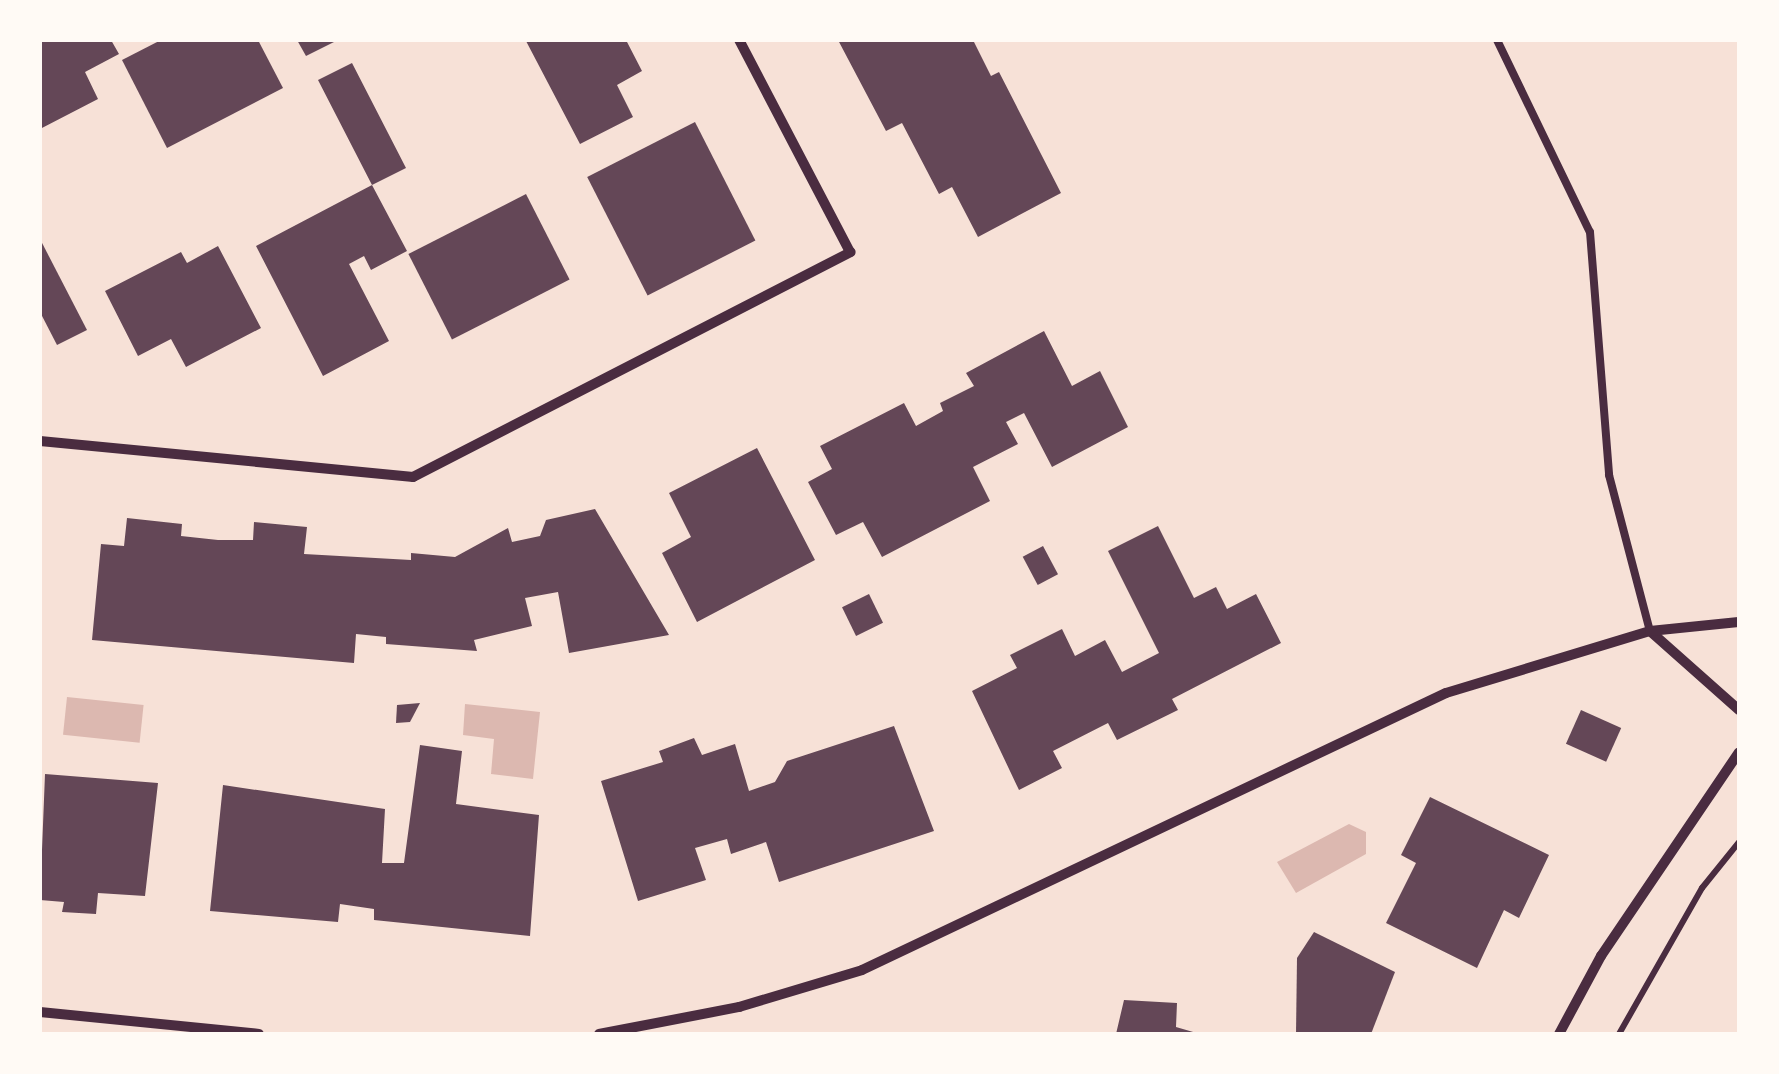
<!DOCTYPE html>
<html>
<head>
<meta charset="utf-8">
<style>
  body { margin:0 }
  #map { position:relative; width:1779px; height:1074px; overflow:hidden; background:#f7e1d7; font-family:"Open Sans",sans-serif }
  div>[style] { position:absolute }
  .water>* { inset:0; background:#dcb8b0; transform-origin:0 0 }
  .building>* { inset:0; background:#644757; transform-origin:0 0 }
  .path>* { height:6px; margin:-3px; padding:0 3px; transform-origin:3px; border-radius:3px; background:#4a2c40 }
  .service>* { height:8px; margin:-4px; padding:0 4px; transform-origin:4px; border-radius:4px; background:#4a2c40 }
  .minor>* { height:10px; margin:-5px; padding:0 5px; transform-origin:5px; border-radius:5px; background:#4a2c40 }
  span { translate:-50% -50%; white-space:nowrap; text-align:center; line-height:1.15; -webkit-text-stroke:10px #fffaf5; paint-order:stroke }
  .frame { position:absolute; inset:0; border:42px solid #fffaf5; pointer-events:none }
</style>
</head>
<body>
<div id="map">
  <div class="water">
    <div style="left:67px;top:697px;width:77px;height:38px;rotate:6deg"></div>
    <div style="clip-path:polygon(465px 704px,540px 712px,533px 779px,491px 774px,494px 739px,463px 735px)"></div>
    <div style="clip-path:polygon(1349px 824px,1366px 832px,1366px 854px,1296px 893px,1277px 862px)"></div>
  </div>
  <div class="building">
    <div style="clip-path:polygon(40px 40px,111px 40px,119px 54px,85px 72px,98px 99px,40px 129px)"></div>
    <div style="clip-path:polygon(161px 40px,258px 40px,283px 88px,167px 148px,122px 60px)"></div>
    <div style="clip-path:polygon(297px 40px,338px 40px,306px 56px)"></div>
    <div style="clip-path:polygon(626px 40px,642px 71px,617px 85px,633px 117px,580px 144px,526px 41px)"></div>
    <div style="clip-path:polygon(838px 40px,973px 40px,991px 76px,999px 72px,1061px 193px,978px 237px,952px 187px,939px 194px,902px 123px,886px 131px)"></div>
    <div style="clip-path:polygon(352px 63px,406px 168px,372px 185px,407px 251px,371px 270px,364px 256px,349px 264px,389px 341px,323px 376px,256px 246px,372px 185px,318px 80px)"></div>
    <div style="left:695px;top:122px;width:133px;height:121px;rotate:63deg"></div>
    <div style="left:526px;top:194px;width:96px;height:132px;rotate:63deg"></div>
    <div style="clip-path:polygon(40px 239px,87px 330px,57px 345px,40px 312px)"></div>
    <div style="clip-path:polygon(218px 246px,261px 328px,186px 367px,171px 339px,138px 356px,105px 291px,181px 252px,187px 263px)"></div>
    <div style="clip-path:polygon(1044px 331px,1072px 386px,1100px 371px,1128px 427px,1052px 467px,1024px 413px,1006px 422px,1018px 444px,973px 467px,990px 501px,882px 557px,863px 522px,836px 535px,808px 482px,832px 469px,820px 446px,904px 403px,916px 426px,943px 411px,940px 403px,974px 386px,966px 373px)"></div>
    <div style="clip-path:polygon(757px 448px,815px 560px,697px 622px,662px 553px,691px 537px,669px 493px)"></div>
    <div style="clip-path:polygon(595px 509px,669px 635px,569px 653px,558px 592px,525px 598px,532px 626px,474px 640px,477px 651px,386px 644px,386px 637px,356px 634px,354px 663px,92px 640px,101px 544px,124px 546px,127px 518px,182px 524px,181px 536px,218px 540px,253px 540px,254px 522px,307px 527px,304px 554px,411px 560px,411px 553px,455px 557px,508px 528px,512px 542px,540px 536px,546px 520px)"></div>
    <div style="clip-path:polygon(1158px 526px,1194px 598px,1216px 587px,1227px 609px,1256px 594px,1281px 643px,1172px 699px,1178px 710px,1117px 740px,1108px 723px,1053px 751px,1062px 768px,1019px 790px,972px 691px,1017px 668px,1010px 655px,1062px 629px,1075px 656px,1105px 640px,1122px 672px,1159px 653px,1108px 551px)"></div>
    <div style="left:1043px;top:546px;width:32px;height:23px;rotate:62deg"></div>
    <div style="left:869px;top:594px;width:32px;height:30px;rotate:64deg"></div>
    <div style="clip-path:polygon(420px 703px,410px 722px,396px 723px,397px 705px)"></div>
    <div style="left:1581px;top:710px;width:44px;height:37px;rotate:24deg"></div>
    <div style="clip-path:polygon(894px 726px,934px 831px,779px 882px,766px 842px,731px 854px,727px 839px,695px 848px,706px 880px,638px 901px,601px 781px,663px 762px,659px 751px,694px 738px,702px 755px,735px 744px,749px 791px,775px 782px,787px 761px)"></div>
    <div style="clip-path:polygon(420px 745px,462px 751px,456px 804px,539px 815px,530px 936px,374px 920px,374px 909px,340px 904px,338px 922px,210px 911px,223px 785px,385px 809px,382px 863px,404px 863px)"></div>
    <div style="clip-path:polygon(45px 774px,158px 783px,145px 896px,98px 893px,96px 914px,62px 912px,64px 902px,40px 900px)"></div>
    <div style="clip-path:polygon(1430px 797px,1549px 855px,1519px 918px,1504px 910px,1477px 968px,1386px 923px,1416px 863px,1401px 855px)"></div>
    <div style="clip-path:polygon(1314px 932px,1395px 972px,1371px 1034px,1296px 1034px,1297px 958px)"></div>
    <div style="clip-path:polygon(1124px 1000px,1177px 1003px,1176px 1027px,1200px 1034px,1116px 1034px)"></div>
  </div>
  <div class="path">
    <div style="left:1619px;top:1034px;width:168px;rotate:-60.4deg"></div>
    <div style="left:1702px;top:888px;width:59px;rotate:-51.2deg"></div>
  </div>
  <div class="service">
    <div style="left:1497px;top:40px;width:213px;rotate:64.2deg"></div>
    <div style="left:1590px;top:232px;width:244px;rotate:85.5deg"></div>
    <div style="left:1609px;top:475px;width:161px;rotate:75.3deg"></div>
  </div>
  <div class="minor">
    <div style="left:40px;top:441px;width:375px;rotate:5.5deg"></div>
    <div style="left:413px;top:477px;width:492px;rotate:-27.2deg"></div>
    <div style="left:850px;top:252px;width:239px;rotate:-117.6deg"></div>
    <div style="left:1650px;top:631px;width:119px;rotate:41.6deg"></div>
    <div style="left:40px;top:1012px;width:220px;rotate:5.7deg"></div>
    <div style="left:599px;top:1034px;width:143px;rotate:-10.9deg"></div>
    <div style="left:739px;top:1007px;width:128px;rotate:-16.7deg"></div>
    <div style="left:862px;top:970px;width:646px;rotate:-25.38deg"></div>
    <div style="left:1446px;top:693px;width:213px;rotate:-16.9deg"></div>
    <div style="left:1650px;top:631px;width:89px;rotate:-5.8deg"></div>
    <div style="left:1559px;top:1034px;width:89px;rotate:-61.7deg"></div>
    <div style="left:1601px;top:956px;width:246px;rotate:-55.9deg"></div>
  </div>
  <div class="frame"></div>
</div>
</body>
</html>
